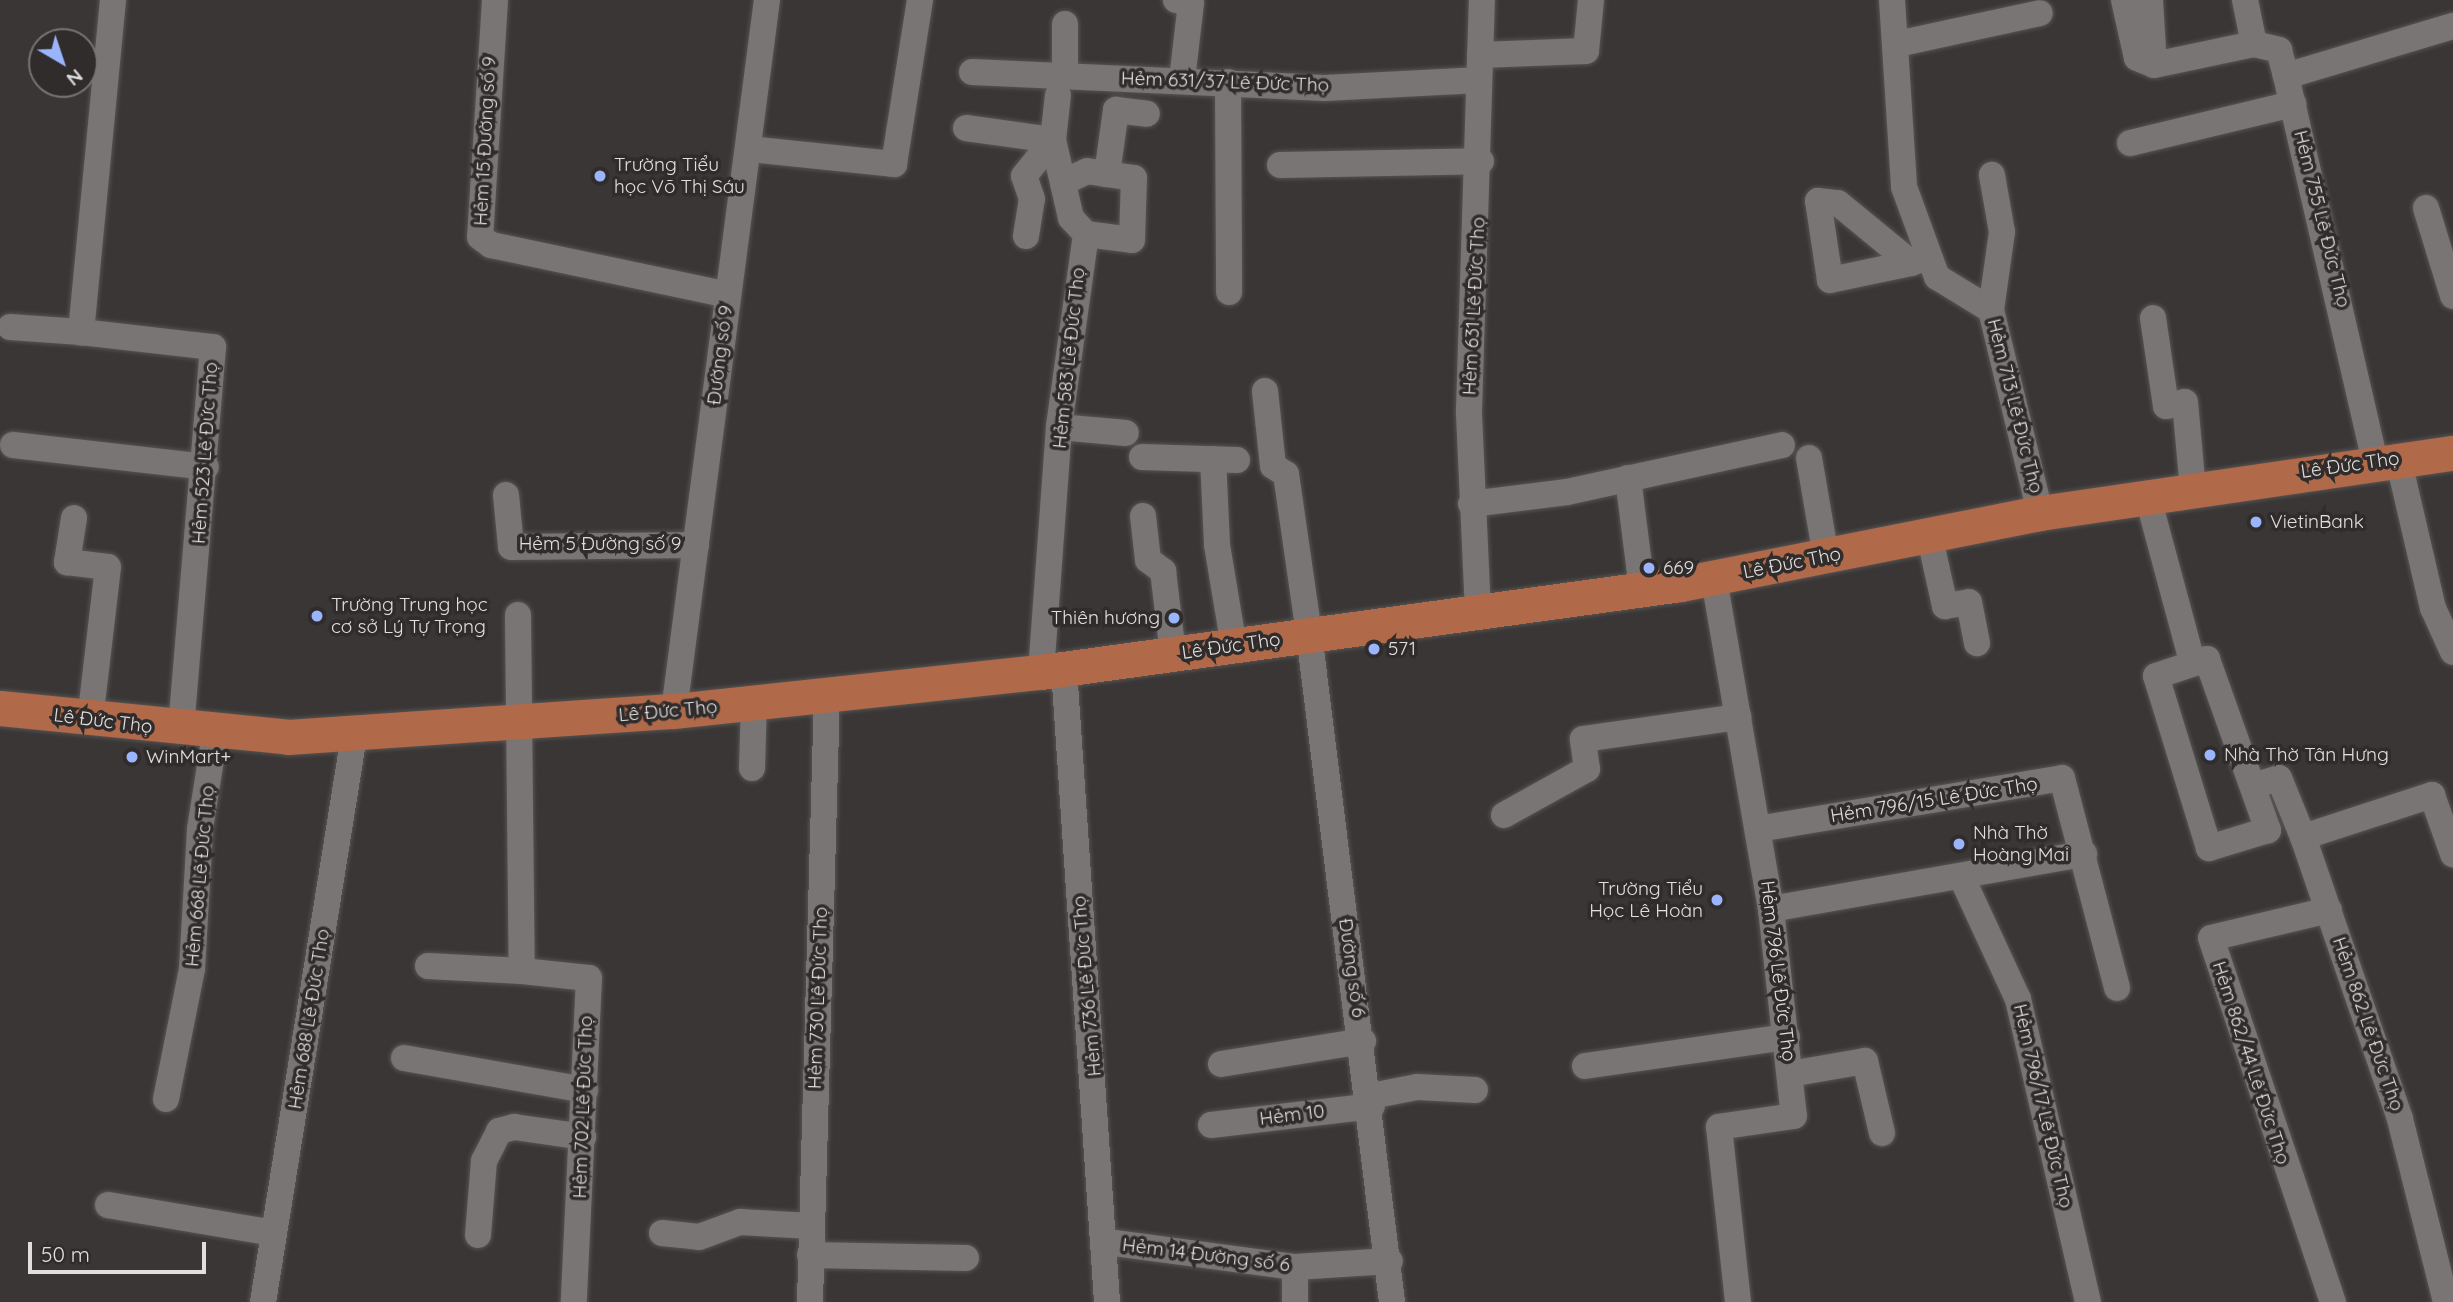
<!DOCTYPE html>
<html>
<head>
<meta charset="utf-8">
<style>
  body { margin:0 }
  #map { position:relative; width:2453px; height:1302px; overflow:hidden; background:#3a3636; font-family:Quicksand,sans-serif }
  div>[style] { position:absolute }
  .roads { filter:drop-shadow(0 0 2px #575353) drop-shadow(0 0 2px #575353) }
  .minor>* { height:26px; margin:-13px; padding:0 13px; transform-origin:13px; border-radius:13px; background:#797575 }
  .major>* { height:35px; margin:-17.5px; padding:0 17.5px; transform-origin:17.5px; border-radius:17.5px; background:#b06949 }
  .dots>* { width:19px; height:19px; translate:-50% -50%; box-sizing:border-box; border:4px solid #302c2c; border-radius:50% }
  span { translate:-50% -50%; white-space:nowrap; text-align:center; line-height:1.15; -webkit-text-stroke:7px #302c2c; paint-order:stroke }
  .street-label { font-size:19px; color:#e1dede }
  .poi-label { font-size:19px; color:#e1dede }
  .left { translate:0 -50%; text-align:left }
  .right { translate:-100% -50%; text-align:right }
  .north { position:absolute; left:28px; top:28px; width:70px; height:70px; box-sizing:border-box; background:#302c2c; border:2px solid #777373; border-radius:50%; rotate:141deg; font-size:19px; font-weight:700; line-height:28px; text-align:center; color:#e1dede }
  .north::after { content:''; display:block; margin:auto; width:24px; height:32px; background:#9ab5fd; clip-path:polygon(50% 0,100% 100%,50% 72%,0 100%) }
  .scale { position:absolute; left:28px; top:1242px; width:178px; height:32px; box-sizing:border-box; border:4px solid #e1dede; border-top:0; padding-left:9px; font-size:21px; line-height:24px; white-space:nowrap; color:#e1dede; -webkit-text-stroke:5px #302c2c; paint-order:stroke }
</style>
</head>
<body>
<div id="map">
  <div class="roads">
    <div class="minor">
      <div style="left:113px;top:0;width:334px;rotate:95.5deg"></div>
      <div style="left:81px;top:332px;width:133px;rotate:6.5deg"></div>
      <div style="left:213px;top:347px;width:385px;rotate:94.8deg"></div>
      <div style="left:495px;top:0;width:237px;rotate:93.6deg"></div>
      <div style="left:480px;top:237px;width:14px;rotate:36deg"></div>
      <div style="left:491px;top:245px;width:242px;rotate:11.9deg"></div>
      <div style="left:1176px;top:0;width:15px;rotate:11deg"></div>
      <div style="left:1191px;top:3px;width:78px;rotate:96.7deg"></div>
      <div style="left:1892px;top:0;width:187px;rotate:86.3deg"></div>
      <div style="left:1904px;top:187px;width:96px;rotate:69.9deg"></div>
      <div style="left:1937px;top:277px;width:63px;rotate:31.4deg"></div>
      <div style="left:1991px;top:310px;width:209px;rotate:76.4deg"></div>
      <div style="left:2124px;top:0;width:59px;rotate:77.4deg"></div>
      <div style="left:2137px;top:58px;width:18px;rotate:22deg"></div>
      <div style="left:2154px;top:65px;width:102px;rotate:-11.9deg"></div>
      <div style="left:2150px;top:0;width:65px;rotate:86.5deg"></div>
      <div style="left:2245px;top:0;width:45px;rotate:78.4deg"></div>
      <div style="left:2254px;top:44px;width:26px;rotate:13deg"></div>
      <div style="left:2279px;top:50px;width:27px;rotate:75deg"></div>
      <div style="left:2286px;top:76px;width:394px;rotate:77deg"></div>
      <div style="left:1897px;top:44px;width:146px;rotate:-12.2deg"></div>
      <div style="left:1480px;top:55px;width:106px;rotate:-2.2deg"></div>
      <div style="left:1586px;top:51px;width:51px;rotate:-84.4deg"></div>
      <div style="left:972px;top:72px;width:353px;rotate:2.6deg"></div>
      <div style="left:1325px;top:88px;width:153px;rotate:-3deg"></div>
      <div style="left:1065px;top:76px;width:52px;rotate:-90deg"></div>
      <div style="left:2286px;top:76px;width:174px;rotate:-16.7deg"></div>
      <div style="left:1228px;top:82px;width:210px;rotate:89.7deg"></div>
      <div style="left:966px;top:128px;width:88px;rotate:7.9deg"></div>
      <div style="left:1053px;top:140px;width:80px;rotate:77deg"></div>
      <div style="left:1071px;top:218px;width:22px;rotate:47deg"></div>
      <div style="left:1086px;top:234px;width:195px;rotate:98deg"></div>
      <div style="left:1059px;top:427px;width:246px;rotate:94.2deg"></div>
      <div style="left:2130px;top:143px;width:168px;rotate:-13.5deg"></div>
      <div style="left:749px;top:149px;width:146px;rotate:5.9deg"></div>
      <div style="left:894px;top:164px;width:166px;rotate:-81deg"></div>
      <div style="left:1280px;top:165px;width:201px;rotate:-1.1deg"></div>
      <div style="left:1066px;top:181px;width:23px;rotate:-25deg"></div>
      <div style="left:1087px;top:171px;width:20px;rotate:9deg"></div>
      <div style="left:1107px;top:174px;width:65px;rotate:-82deg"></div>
      <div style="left:1116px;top:110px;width:31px;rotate:7deg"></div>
      <div style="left:2426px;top:208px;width:92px;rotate:72.9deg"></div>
      <div style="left:1086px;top:234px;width:46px;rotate:7.4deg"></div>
      <div style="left:1132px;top:240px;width:62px;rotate:-88.2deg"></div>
      <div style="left:1134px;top:178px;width:27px;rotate:-172deg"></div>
      <div style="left:1026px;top:236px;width:37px;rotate:-81deg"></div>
      <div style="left:1032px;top:199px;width:24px;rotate:-109deg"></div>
      <div style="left:1024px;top:176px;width:46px;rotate:-51.1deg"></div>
      <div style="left:1053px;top:140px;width:45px;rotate:-83.7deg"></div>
      <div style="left:1911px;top:263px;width:83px;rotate:168.1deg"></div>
      <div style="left:1830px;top:280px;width:80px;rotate:-98.6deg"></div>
      <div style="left:1818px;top:201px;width:20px;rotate:6deg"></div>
      <div style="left:1838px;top:203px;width:94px;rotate:39.4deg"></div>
      <div style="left:1911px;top:263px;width:19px;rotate:-21deg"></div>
      <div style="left:1991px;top:310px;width:79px;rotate:-82deg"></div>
      <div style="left:2002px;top:232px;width:58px;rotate:-100deg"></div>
      <div style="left:2153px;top:318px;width:89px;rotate:81.6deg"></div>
      <div style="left:2166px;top:406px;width:19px;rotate:-12deg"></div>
      <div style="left:2185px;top:402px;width:88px;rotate:84.8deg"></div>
      <div style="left:10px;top:327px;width:71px;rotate:4deg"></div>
      <div style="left:1265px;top:391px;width:75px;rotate:83.9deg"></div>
      <div style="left:1273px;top:466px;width:15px;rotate:32deg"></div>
      <div style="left:1286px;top:474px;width:162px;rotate:81.8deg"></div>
      <div style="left:1309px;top:634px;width:673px;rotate:82.92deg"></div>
      <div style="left:1059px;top:427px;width:67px;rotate:5.1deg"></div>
      <div style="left:13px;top:445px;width:194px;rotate:6.5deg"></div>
      <div style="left:1142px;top:457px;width:95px;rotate:1.8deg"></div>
      <div style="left:1809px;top:458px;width:99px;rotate:80.2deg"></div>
      <div style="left:2398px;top:458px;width:154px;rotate:76.9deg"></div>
      <div style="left:2433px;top:608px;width:48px;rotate:65.6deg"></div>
      <div style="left:1213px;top:459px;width:86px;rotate:87.3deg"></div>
      <div style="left:1217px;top:545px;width:103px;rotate:80.5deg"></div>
      <div style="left:1628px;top:478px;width:112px;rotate:82.8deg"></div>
      <div style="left:506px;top:495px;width:52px;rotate:84.5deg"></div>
      <div style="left:511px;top:547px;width:185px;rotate:-0.6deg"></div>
      <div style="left:2148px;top:498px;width:169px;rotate:74.9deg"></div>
      <div style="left:1471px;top:504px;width:97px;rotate:-7.1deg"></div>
      <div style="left:1567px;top:492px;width:220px;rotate:-12.3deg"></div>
      <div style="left:1143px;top:516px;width:44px;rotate:83.5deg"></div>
      <div style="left:1148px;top:560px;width:19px;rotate:36deg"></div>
      <div style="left:1163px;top:571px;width:84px;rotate:83.1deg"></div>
      <div style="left:74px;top:518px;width:45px;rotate:99deg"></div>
      <div style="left:67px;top:562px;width:41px;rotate:7deg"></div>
      <div style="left:108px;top:567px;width:154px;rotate:96.7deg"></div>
      <div style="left:1929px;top:534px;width:74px;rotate:77.5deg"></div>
      <div style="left:1945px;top:606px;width:24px;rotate:-9deg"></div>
      <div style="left:1969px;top:602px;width:42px;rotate:79deg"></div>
      <div style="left:1714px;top:579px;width:335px;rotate:80.2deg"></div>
      <div style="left:1771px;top:909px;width:208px;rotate:83.7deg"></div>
      <div style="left:1794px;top:1116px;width:76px;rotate:171.7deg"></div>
      <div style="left:1719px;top:1127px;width:176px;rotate:83.8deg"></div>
      <div style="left:1478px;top:612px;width:202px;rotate:-92.6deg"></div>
      <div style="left:1469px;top:410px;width:410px;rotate:-88.2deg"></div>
      <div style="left:518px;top:615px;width:356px;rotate:89.4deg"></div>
      <div style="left:522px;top:971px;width:67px;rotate:6deg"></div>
      <div style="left:589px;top:978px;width:324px;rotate:92.7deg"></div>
      <div style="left:2207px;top:659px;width:182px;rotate:70.4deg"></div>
      <div style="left:2268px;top:830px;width:62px;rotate:163deg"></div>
      <div style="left:2209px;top:848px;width:180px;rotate:-107.1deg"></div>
      <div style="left:2156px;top:676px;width:54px;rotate:-18.4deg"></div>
      <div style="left:1064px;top:669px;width:634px;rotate:86.11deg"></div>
      <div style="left:674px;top:711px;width:717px;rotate:-82.55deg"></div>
      <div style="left:752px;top:768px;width:66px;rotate:-88.3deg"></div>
      <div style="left:2253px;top:786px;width:27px;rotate:-17deg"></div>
      <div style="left:2279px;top:778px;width:64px;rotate:67.9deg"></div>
      <div style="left:2303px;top:837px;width:298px;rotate:71deg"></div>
      <div style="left:2400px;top:1119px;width:189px;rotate:75.9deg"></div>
      <div style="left:1504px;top:815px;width:95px;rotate:-29deg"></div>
      <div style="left:1587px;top:769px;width:30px;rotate:-98deg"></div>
      <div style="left:1583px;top:739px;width:157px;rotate:-8.1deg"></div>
      <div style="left:1758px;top:829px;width:308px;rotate:-9.5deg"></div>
      <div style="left:2062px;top:778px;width:217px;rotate:75.3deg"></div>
      <div style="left:2303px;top:837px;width:136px;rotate:-18deg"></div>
      <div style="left:2432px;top:795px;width:63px;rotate:70.4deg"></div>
      <div style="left:1962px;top:878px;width:133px;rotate:65.2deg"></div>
      <div style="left:2018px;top:999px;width:311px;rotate:77deg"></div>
      <div style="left:1771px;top:909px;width:318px;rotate:-10deg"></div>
      <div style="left:2329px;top:910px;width:121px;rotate:166.7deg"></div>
      <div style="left:2211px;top:938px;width:384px;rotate:71.5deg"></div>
      <div style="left:428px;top:966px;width:94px;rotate:3deg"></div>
      <div style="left:404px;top:1058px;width:184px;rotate:10deg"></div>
      <div style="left:1221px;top:1064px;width:144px;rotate:-9.2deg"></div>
      <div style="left:1585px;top:1066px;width:204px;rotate:-8.2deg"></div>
      <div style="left:1790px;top:1074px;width:76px;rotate:-9.8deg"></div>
      <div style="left:1865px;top:1061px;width:74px;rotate:76.7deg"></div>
      <div style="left:1371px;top:1096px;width:47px;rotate:-11.1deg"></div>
      <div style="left:1417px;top:1087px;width:58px;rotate:3deg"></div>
      <div style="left:166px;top:1099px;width:133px;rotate:-78.7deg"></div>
      <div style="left:192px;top:969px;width:140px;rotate:-86.7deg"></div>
      <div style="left:200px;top:829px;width:96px;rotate:-81deg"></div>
      <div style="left:1211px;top:1125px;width:162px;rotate:-6.7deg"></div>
      <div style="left:108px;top:1205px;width:168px;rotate:9.6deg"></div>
      <div style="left:662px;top:1233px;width:37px;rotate:6deg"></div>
      <div style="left:699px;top:1237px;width:44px;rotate:-20.1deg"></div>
      <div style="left:740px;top:1222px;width:71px;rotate:3.2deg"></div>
      <div style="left:478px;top:1235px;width:74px;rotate:-85.4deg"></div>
      <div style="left:484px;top:1161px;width:34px;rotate:-63deg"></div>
      <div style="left:499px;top:1131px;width:16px;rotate:-15deg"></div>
      <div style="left:514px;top:1127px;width:70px;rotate:8.2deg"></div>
      <div style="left:1107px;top:1242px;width:190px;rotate:7.6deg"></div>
      <div style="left:1295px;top:1267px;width:95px;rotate:-3.6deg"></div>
      <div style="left:810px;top:1255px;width:156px;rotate:1.1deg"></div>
      <div style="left:1295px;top:1267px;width:35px;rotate:90deg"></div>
      <div style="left:263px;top:1302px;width:573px;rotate:-80.87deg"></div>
      <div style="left:810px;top:1302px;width:607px;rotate:-88.4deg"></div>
    </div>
    <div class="major">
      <div style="left:0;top:708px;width:289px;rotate:5.7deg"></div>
      <div style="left:288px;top:737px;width:387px;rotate:-3.9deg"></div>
      <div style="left:674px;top:711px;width:369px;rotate:-6.1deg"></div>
      <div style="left:1041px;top:672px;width:646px;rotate:-7.83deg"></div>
      <div style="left:1681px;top:584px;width:366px;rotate:-11.2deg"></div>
      <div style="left:2040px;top:513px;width:417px;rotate:-8.3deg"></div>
    </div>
  </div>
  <div class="dots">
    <div style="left:600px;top:176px;background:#9ab5fd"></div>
    <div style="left:2256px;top:522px;background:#9ab5fd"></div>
    <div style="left:1649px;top:568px;background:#9ab5fd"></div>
    <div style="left:317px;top:616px;background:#9ab5fd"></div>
    <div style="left:1174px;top:618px;background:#9ab5fd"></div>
    <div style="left:1374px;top:649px;background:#9ab5fd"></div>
    <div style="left:2210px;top:755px;background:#9ab5fd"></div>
    <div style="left:132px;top:757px;background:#9ab5fd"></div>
    <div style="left:1959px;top:844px;background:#9ab5fd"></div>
    <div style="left:1717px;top:900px;background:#9ab5fd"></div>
  </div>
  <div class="street-label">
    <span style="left:1225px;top:82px;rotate:2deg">Hẻm 631/37 Lê Đức Thọ</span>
    <span style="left:485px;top:141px;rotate:-87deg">Hẻm 15 Đường số 9</span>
    <span style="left:2322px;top:219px;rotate:76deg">Hẻm 755 Lê Đức Thọ</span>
    <span style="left:1474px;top:306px;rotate:-87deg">Hẻm 631 Lê Đức Thọ</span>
    <span style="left:720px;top:355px;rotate:-83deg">Đường số 9</span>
    <span style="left:1069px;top:358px;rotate:-84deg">Hẻm 583 Lê Đức Thọ</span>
    <span style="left:2015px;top:406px;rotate:76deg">Hẻm 713 Lê Đức Thọ</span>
    <span style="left:205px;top:453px;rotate:-86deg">Hẻm 523 Lê Đức Thọ</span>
    <span style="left:2350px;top:465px;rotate:-8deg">Lê Đức Thọ</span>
    <span style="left:600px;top:544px">Hẻm 5 Đường số 9</span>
    <span style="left:1792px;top:563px;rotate:-11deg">Lê Đức Thọ</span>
    <span style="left:1231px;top:646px;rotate:-8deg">Lê Đức Thọ</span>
    <span style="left:668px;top:711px;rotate:-5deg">Lê Đức Thọ</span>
    <span style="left:103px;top:721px;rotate:7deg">Lê Đức Thọ</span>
    <span style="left:1934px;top:800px;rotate:-9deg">Hẻm 796/15 Lê Đức Thọ</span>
    <span style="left:200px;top:876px;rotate:-85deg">Hẻm 668 Lê Đức Thọ</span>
    <span style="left:1352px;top:968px;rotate:82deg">Đường số 6</span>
    <span style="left:1778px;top:971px;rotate:83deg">Hẻm 796 Lê Đức Thọ</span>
    <span style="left:1087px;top:986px;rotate:-95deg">Hẻm 736 Lê Đức Thọ</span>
    <span style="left:818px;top:998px;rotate:-88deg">Hẻm 730 Lê Đức Thọ</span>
    <span style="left:309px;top:1019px;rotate:-81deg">Hẻm 688 Lê Đức Thọ</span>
    <span style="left:2368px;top:1024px;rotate:71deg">Hẻm 862 Lê Đức Thọ</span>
    <span style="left:2251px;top:1063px;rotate:72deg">Hẻm 862/44 Lê Đức Thọ</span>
    <span style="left:2043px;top:1106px;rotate:77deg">Hẻm 796/17 Lê Đức Thọ</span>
    <span style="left:583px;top:1107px;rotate:-88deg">Hẻm 702 Lê Đức Thọ</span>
    <span style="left:1292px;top:1115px;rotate:-7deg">Hẻm 10</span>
    <span style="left:1206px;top:1255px;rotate:7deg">Hẻm 14 Đường số 6</span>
  </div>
  <div class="poi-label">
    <span class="left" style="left:614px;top:176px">Trường Tiểu<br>học Võ Thị Sáu</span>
    <span class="left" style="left:2270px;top:522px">VietinBank</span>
    <span class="left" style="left:1663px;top:568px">669</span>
    <span class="left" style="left:331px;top:616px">Trường Trung học<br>cơ sở Lý Tự Trọng</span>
    <span class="right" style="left:1160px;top:618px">Thiên hương</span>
    <span class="left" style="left:1388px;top:649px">571</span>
    <span class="left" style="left:2224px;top:755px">Nhà Thờ Tân Hưng</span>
    <span class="left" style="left:146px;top:757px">WinMart+</span>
    <span class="left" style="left:1973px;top:844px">Nhà Thờ<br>Hoàng Mai</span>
    <span class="right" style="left:1703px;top:900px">Trường Tiểu<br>Học Lê Hoàn</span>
  </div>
  <div class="north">N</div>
  <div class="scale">50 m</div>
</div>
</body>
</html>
